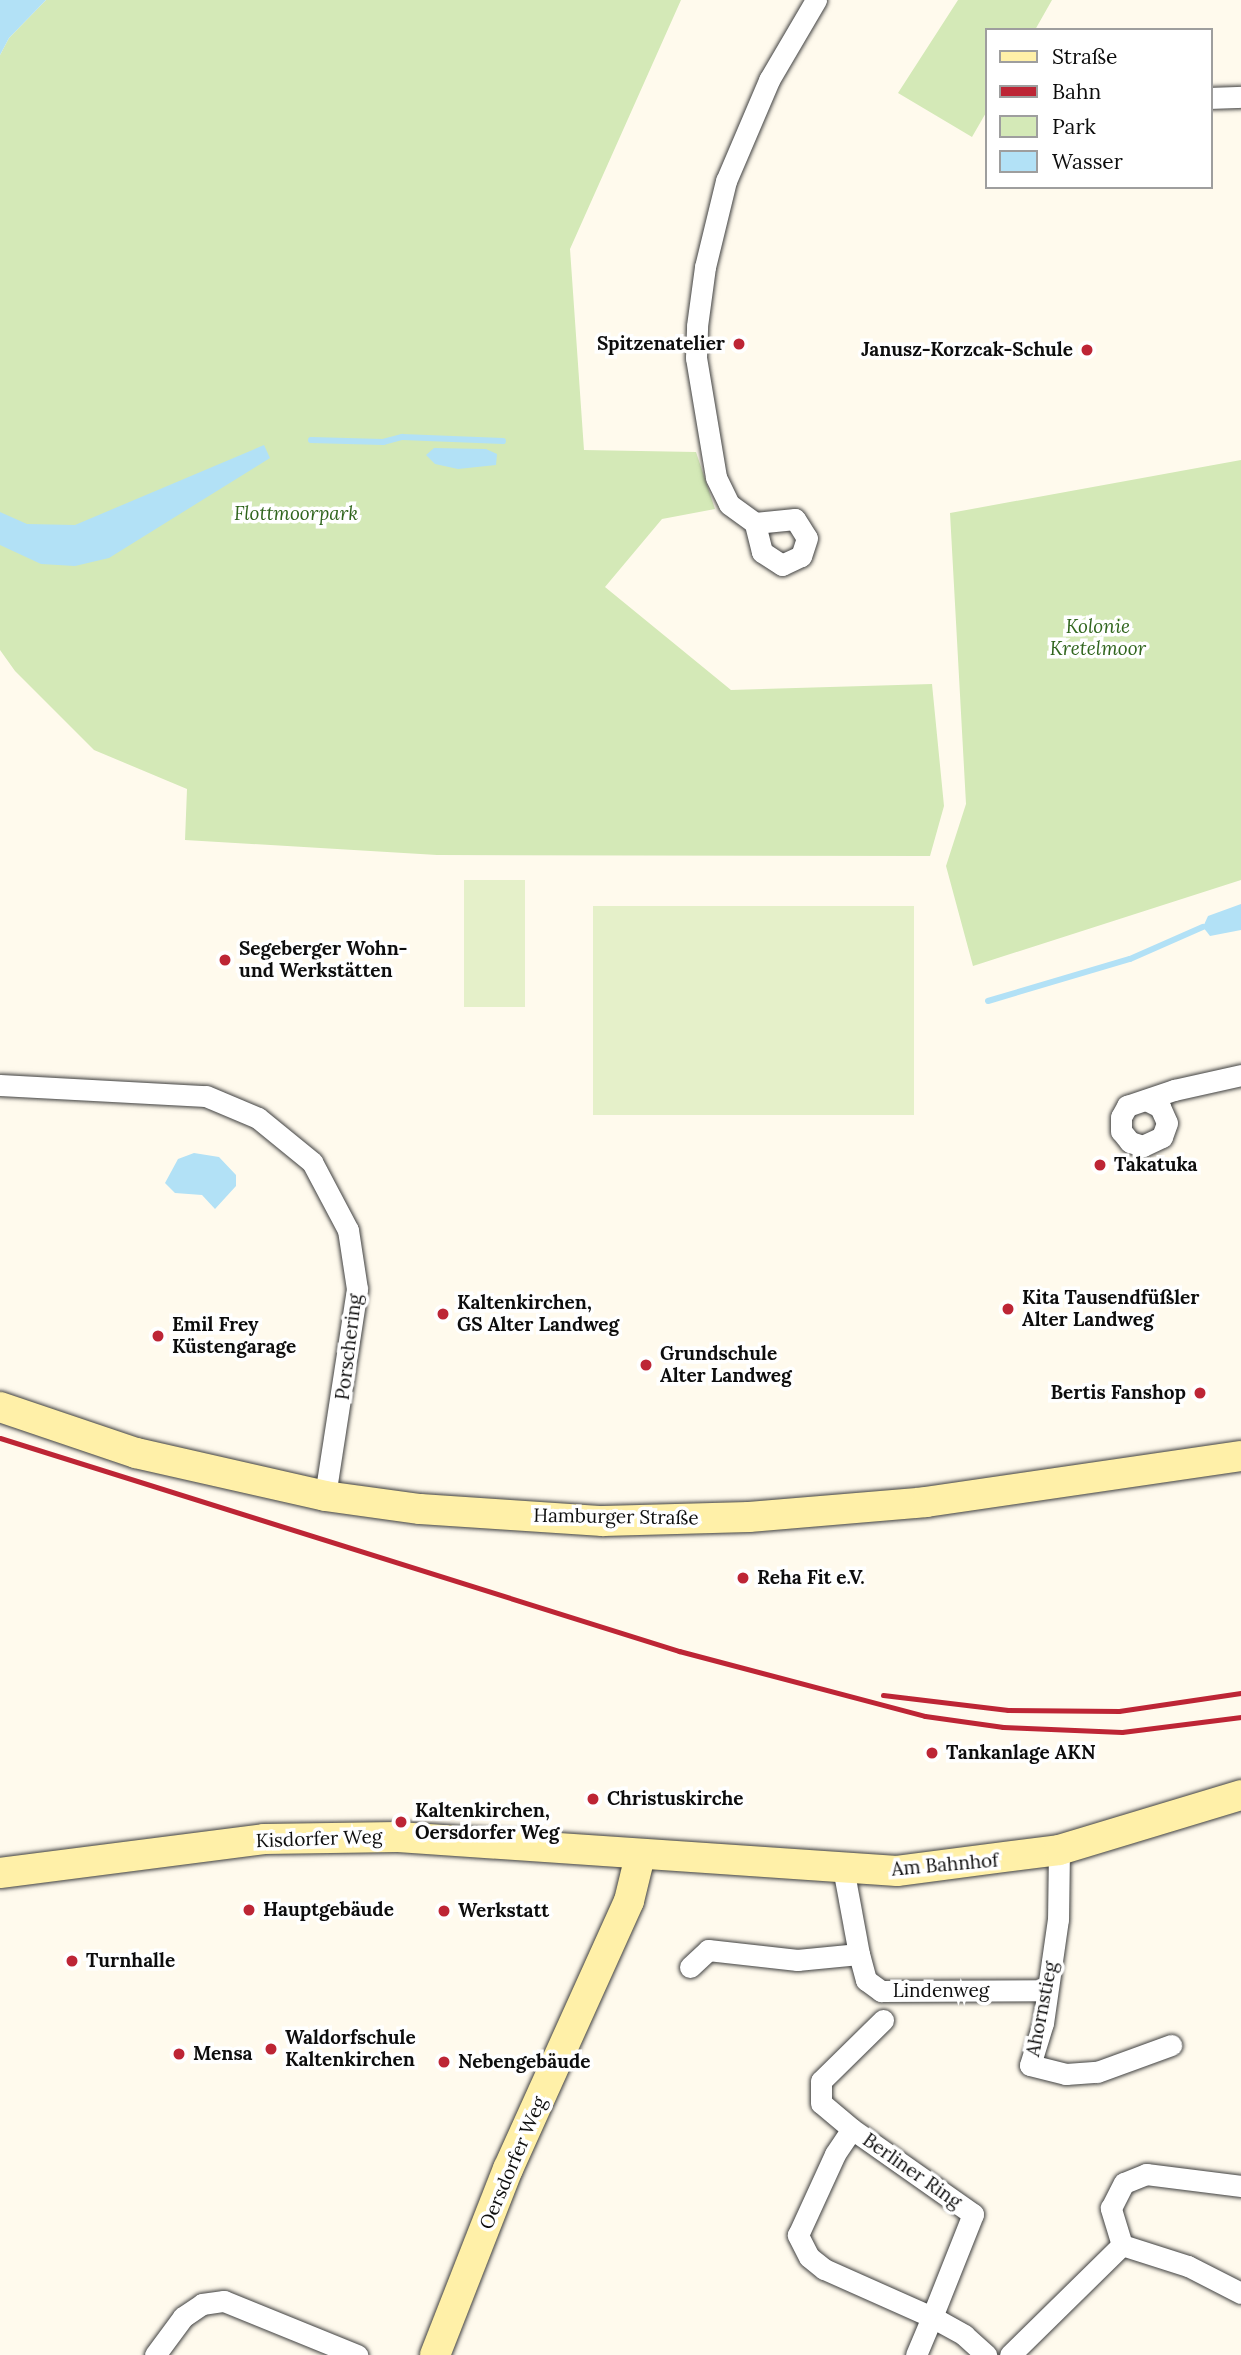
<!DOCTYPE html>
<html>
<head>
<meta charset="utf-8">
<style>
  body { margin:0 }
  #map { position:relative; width:1241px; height:2355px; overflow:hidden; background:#fffaed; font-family:Lora,serif }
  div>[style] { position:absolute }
  .green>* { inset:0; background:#d4e9b7 }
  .pitch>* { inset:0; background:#e5f0c9; transform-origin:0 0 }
  .water>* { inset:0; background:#b2e1f6 }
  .stream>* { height:6px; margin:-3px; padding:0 3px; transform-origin:3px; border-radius:3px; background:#b2e1f6 }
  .roads { filter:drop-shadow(0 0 2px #404040) drop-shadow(0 0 2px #404040) }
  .street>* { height:21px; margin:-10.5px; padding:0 10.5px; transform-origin:10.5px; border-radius:10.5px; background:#fff }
  .secondary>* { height:30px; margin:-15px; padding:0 15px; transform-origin:15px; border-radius:15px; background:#fff0a8 }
  .rail>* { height:5px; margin:-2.5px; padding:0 2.5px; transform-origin:2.5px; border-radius:2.5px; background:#bd2535 }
  .dots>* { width:19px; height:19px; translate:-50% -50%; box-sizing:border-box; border:4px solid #fff; border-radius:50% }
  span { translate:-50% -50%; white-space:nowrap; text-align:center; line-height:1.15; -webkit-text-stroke:7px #fff; paint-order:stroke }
  .poi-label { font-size:19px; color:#0d0d0d; font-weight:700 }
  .right { translate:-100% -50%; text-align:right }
  .left { translate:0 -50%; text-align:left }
  .park-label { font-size:19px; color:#30651d; font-style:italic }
  .street-label { font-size:19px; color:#0d0d0d }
  .legend { position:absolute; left:985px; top:28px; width:228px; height:161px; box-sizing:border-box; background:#fff; border:2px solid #9e9e9e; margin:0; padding:9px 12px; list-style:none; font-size:21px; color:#0d0d0d }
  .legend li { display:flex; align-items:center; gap:14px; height:35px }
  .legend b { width:35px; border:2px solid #9e9e9e }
</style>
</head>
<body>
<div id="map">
  <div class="green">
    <div style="clip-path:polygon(46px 0,681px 0,570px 249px,584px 450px,696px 452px,715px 509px,662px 519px,605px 587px,731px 690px,932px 684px,944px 806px,930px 856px,437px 855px,185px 840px,187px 789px,94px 750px,15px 671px,0 650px,0 55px,9px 38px)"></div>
    <div style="clip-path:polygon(958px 0,1052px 0,1035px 30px,987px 30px,987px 111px,972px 137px,898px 93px)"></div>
    <div style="clip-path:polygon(1241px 460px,1241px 880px,973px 966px,946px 866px,966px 804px,950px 513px)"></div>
  </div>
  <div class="pitch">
    <div style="left:464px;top:880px;width:61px;height:127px"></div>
    <div style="left:593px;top:906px;width:321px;height:209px"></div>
  </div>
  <div class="water">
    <div style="clip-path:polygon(0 0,46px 0,9px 38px,0 55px)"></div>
    <div style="clip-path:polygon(264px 445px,270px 458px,109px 558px,75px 566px,41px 564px,0 545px,0 512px,27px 524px,75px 525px)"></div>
    <div style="clip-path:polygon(434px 448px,486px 449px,497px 454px,496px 465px,458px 469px,435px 464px,426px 455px)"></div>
    <div style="clip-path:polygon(1241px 904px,1241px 930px,1210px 936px,1203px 927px,1208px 916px)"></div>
    <div style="clip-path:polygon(194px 1153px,219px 1157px,236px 1175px,236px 1186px,215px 1209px,202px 1195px,175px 1193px,165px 1183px,178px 1159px)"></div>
  </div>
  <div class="stream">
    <div style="left:311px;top:440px;width:72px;rotate:1.6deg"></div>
    <div style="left:383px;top:442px;width:20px;rotate:-15deg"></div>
    <div style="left:402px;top:437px;width:101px;rotate:2.3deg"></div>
    <div style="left:988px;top:1001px;width:148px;rotate:-16.5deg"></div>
    <div style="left:1130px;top:959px;width:80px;rotate:-23.7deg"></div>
  </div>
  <div class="roads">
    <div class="street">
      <div style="left:1211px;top:98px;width:30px;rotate:-2deg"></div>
      <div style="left:755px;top:523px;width:40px;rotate:-5.7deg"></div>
      <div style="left:795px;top:519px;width:22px;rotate:58deg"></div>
      <div style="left:807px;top:538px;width:19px;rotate:108deg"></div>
      <div style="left:801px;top:556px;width:21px;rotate:155deg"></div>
      <div style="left:782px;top:565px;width:24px;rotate:-147deg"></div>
      <div style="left:762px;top:552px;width:30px;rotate:-104deg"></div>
      <div style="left:755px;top:523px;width:32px;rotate:-144deg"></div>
      <div style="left:729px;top:504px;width:30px;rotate:-116deg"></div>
      <div style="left:716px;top:477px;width:121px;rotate:-99.5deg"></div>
      <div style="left:696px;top:358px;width:32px;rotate:-88deg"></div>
      <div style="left:697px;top:326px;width:60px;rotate:-82.3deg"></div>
      <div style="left:705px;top:267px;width:89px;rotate:-76.3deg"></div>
      <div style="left:726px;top:181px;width:110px;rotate:-66.9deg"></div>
      <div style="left:769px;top:80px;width:93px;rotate:-59.6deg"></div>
      <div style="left:0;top:1085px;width:206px;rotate:3.1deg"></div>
      <div style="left:206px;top:1096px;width:56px;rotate:22.9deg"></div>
      <div style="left:258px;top:1118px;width:70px;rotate:39.2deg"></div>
      <div style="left:312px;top:1162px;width:77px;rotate:62.1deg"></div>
      <div style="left:348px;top:1230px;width:60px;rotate:81.3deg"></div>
      <div style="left:357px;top:1289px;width:209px;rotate:98.8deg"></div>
      <div style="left:1146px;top:1100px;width:16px;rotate:27deg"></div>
      <div style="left:1160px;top:1107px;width:17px;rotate:66deg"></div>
      <div style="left:1167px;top:1123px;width:15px;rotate:110deg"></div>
      <div style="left:1162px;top:1137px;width:21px;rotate:155deg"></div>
      <div style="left:1143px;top:1146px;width:14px;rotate:-163deg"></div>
      <div style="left:1130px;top:1142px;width:14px;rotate:-129deg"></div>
      <div style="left:1121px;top:1131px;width:14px;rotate:-90deg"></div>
      <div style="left:1121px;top:1117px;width:13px;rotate:-61deg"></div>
      <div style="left:1127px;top:1106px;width:50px;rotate:-18.8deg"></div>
      <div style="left:1174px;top:1090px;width:69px;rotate:-12.6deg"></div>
      <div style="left:1059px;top:1850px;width:69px;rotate:90.8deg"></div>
      <div style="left:1058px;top:1919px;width:105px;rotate:98.2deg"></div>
      <div style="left:1043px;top:2023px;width:44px;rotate:107.2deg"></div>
      <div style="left:1030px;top:2065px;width:37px;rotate:14deg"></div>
      <div style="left:1066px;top:2074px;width:31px;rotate:-4deg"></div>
      <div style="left:1097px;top:2072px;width:79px;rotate:-20deg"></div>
      <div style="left:859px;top:1954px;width:27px;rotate:75deg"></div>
      <div style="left:866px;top:1980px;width:19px;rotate:36deg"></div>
      <div style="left:881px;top:1991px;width:166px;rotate:-0.3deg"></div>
      <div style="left:690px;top:1967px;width:25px;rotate:-43deg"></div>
      <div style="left:708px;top:1950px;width:90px;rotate:6.4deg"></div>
      <div style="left:797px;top:1960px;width:62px;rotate:-5.5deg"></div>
      <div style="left:859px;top:1954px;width:87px;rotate:-100.5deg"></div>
      <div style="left:852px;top:2129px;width:148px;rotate:35.1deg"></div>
      <div style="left:973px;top:2214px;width:111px;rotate:111.7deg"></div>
      <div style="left:932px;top:2317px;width:118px;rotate:-156deg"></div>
      <div style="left:824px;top:2269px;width:19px;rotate:-141deg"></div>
      <div style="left:809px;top:2257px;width:25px;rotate:-117deg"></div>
      <div style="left:798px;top:2235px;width:89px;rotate:-65.4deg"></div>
      <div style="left:835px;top:2154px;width:30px;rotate:-56deg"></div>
      <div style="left:852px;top:2129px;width:40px;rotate:-140deg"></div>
      <div style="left:821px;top:2103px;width:22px;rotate:-90deg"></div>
      <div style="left:821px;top:2081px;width:87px;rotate:-44.5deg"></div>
      <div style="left:1122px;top:2245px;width:39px;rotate:-107deg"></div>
      <div style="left:1111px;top:2208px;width:28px;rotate:-63deg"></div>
      <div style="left:1124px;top:2183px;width:24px;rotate:-22deg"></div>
      <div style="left:1146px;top:2174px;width:96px;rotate:7.2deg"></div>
      <div style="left:155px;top:2355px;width:47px;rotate:-53.6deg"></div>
      <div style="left:183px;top:2317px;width:23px;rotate:-34deg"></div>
      <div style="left:202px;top:2304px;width:22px;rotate:-8deg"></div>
      <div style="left:224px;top:2301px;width:144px;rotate:22.1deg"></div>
      <div style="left:916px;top:2355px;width:41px;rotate:-67.2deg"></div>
      <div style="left:932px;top:2317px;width:37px;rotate:29deg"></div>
      <div style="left:964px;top:2335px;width:30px;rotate:42deg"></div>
      <div style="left:1010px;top:2355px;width:157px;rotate:-44.5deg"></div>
      <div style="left:1122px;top:2245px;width:69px;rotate:17.7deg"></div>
      <div style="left:1188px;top:2266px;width:59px;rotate:27deg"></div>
    </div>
    <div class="secondary">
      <div style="left:0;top:1407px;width:144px;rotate:18.7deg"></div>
      <div style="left:136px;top:1453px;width:194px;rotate:12.8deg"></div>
      <div style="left:325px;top:1496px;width:96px;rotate:7.8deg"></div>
      <div style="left:420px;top:1509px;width:183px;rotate:3.8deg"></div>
      <div style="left:603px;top:1521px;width:146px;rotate:-1.6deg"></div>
      <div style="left:749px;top:1517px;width:178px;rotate:-4.8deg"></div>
      <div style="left:926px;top:1502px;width:318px;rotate:-8.3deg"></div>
      <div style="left:0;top:1873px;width:266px;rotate:-7.3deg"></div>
      <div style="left:264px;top:1839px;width:134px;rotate:-0.9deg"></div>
      <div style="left:398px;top:1837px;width:500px;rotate:3.9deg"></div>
      <div style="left:897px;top:1871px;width:163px;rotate:-7.4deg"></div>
      <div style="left:1059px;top:1850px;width:190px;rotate:-16.8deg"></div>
      <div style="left:435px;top:2355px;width:200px;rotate:-68.6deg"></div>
      <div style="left:508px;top:2169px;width:294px;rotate:-65.7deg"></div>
      <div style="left:629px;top:1901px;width:46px;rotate:-76.3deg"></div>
    </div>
  </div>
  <div class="rail">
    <div style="left:0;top:1438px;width:712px;rotate:17.42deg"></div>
    <div style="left:679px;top:1651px;width:254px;rotate:14.8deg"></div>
    <div style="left:925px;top:1716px;width:79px;rotate:8deg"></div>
    <div style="left:1003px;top:1727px;width:119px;rotate:2.4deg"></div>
    <div style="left:1122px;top:1732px;width:120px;rotate:-7.2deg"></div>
    <div style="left:883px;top:1695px;width:126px;rotate:6.8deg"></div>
    <div style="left:1008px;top:1710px;width:111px;rotate:0.5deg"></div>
    <div style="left:1119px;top:1711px;width:123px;rotate:-8.4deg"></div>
  </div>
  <div class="dots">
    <div style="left:739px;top:344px;background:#bd2535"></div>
    <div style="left:1087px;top:350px;background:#bd2535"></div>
    <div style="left:225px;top:960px;background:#bd2535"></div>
    <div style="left:1100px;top:1165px;background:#bd2535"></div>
    <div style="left:1008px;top:1309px;background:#bd2535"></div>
    <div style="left:443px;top:1314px;background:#bd2535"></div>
    <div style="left:158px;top:1336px;background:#bd2535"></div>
    <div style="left:646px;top:1365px;background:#bd2535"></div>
    <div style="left:1200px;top:1393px;background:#bd2535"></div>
    <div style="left:743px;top:1578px;background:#bd2535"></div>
    <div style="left:932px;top:1753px;background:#bd2535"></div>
    <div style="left:593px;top:1799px;background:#bd2535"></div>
    <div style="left:401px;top:1822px;background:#bd2535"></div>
    <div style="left:249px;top:1910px;background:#bd2535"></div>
    <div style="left:444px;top:1911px;background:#bd2535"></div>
    <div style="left:72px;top:1961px;background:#bd2535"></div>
    <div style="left:271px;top:2049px;background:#bd2535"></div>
    <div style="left:179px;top:2054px;background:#bd2535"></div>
    <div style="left:444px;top:2062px;background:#bd2535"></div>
  </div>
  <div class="poi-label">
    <span class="right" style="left:725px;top:344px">Spitzenatelier</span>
    <span class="right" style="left:1073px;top:350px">Janusz-Korzcak-Schule</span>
    <span class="left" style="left:239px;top:960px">Segeberger Wohn-<br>und Werkstätten</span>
    <span class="left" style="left:1114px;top:1165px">Takatuka</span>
    <span class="left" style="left:1022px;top:1309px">Kita Tausendfüßler<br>Alter Landweg</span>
    <span class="left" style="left:457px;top:1314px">Kaltenkirchen,<br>GS Alter Landweg</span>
    <span class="left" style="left:172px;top:1336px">Emil Frey<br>Küstengarage</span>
    <span class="left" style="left:660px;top:1365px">Grundschule<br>Alter Landweg</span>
    <span class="right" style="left:1186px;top:1393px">Bertis Fanshop</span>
    <span class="left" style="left:757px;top:1578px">Reha Fit e.V.</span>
    <span class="left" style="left:946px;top:1753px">Tankanlage AKN</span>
    <span class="left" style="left:607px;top:1799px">Christuskirche</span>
    <span class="left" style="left:415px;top:1822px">Kaltenkirchen,<br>Oersdorfer Weg</span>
    <span class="left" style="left:263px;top:1910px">Hauptgebäude</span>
    <span class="left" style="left:458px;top:1911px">Werkstatt</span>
    <span class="left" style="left:86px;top:1961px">Turnhalle</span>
    <span class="left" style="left:285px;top:2049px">Waldorfschule<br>Kaltenkirchen</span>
    <span class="left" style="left:193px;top:2054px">Mensa</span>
    <span class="left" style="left:458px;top:2062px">Nebengebäude</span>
  </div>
  <div class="park-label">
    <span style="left:296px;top:514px">Flottmoorpark</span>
    <span style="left:1098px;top:638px">Kolonie<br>Kretelmoor</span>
  </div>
  <div class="street-label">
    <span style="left:349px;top:1347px;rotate:-83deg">Porschering</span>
    <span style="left:616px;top:1517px;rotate:1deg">Hamburger Straße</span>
    <span style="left:319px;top:1839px;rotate:-2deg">Kisdorfer Weg</span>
    <span style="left:945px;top:1865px;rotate:-5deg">Am Bahnhof</span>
    <span style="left:941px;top:1991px">Lindenweg</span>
    <span style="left:1042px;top:2009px;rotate:-79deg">Ahornstieg</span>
    <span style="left:513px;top:2163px;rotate:-67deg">Oersdorfer Weg</span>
    <span style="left:912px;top:2171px;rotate:35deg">Berliner Ring</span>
  </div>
  <ul class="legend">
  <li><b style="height:9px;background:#fff0a8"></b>Straße</li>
  <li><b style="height:9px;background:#bd2535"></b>Bahn</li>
  <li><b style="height:19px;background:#d4e9b7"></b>Park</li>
  <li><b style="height:19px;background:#b2e1f6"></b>Wasser</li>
  </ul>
</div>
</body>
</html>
